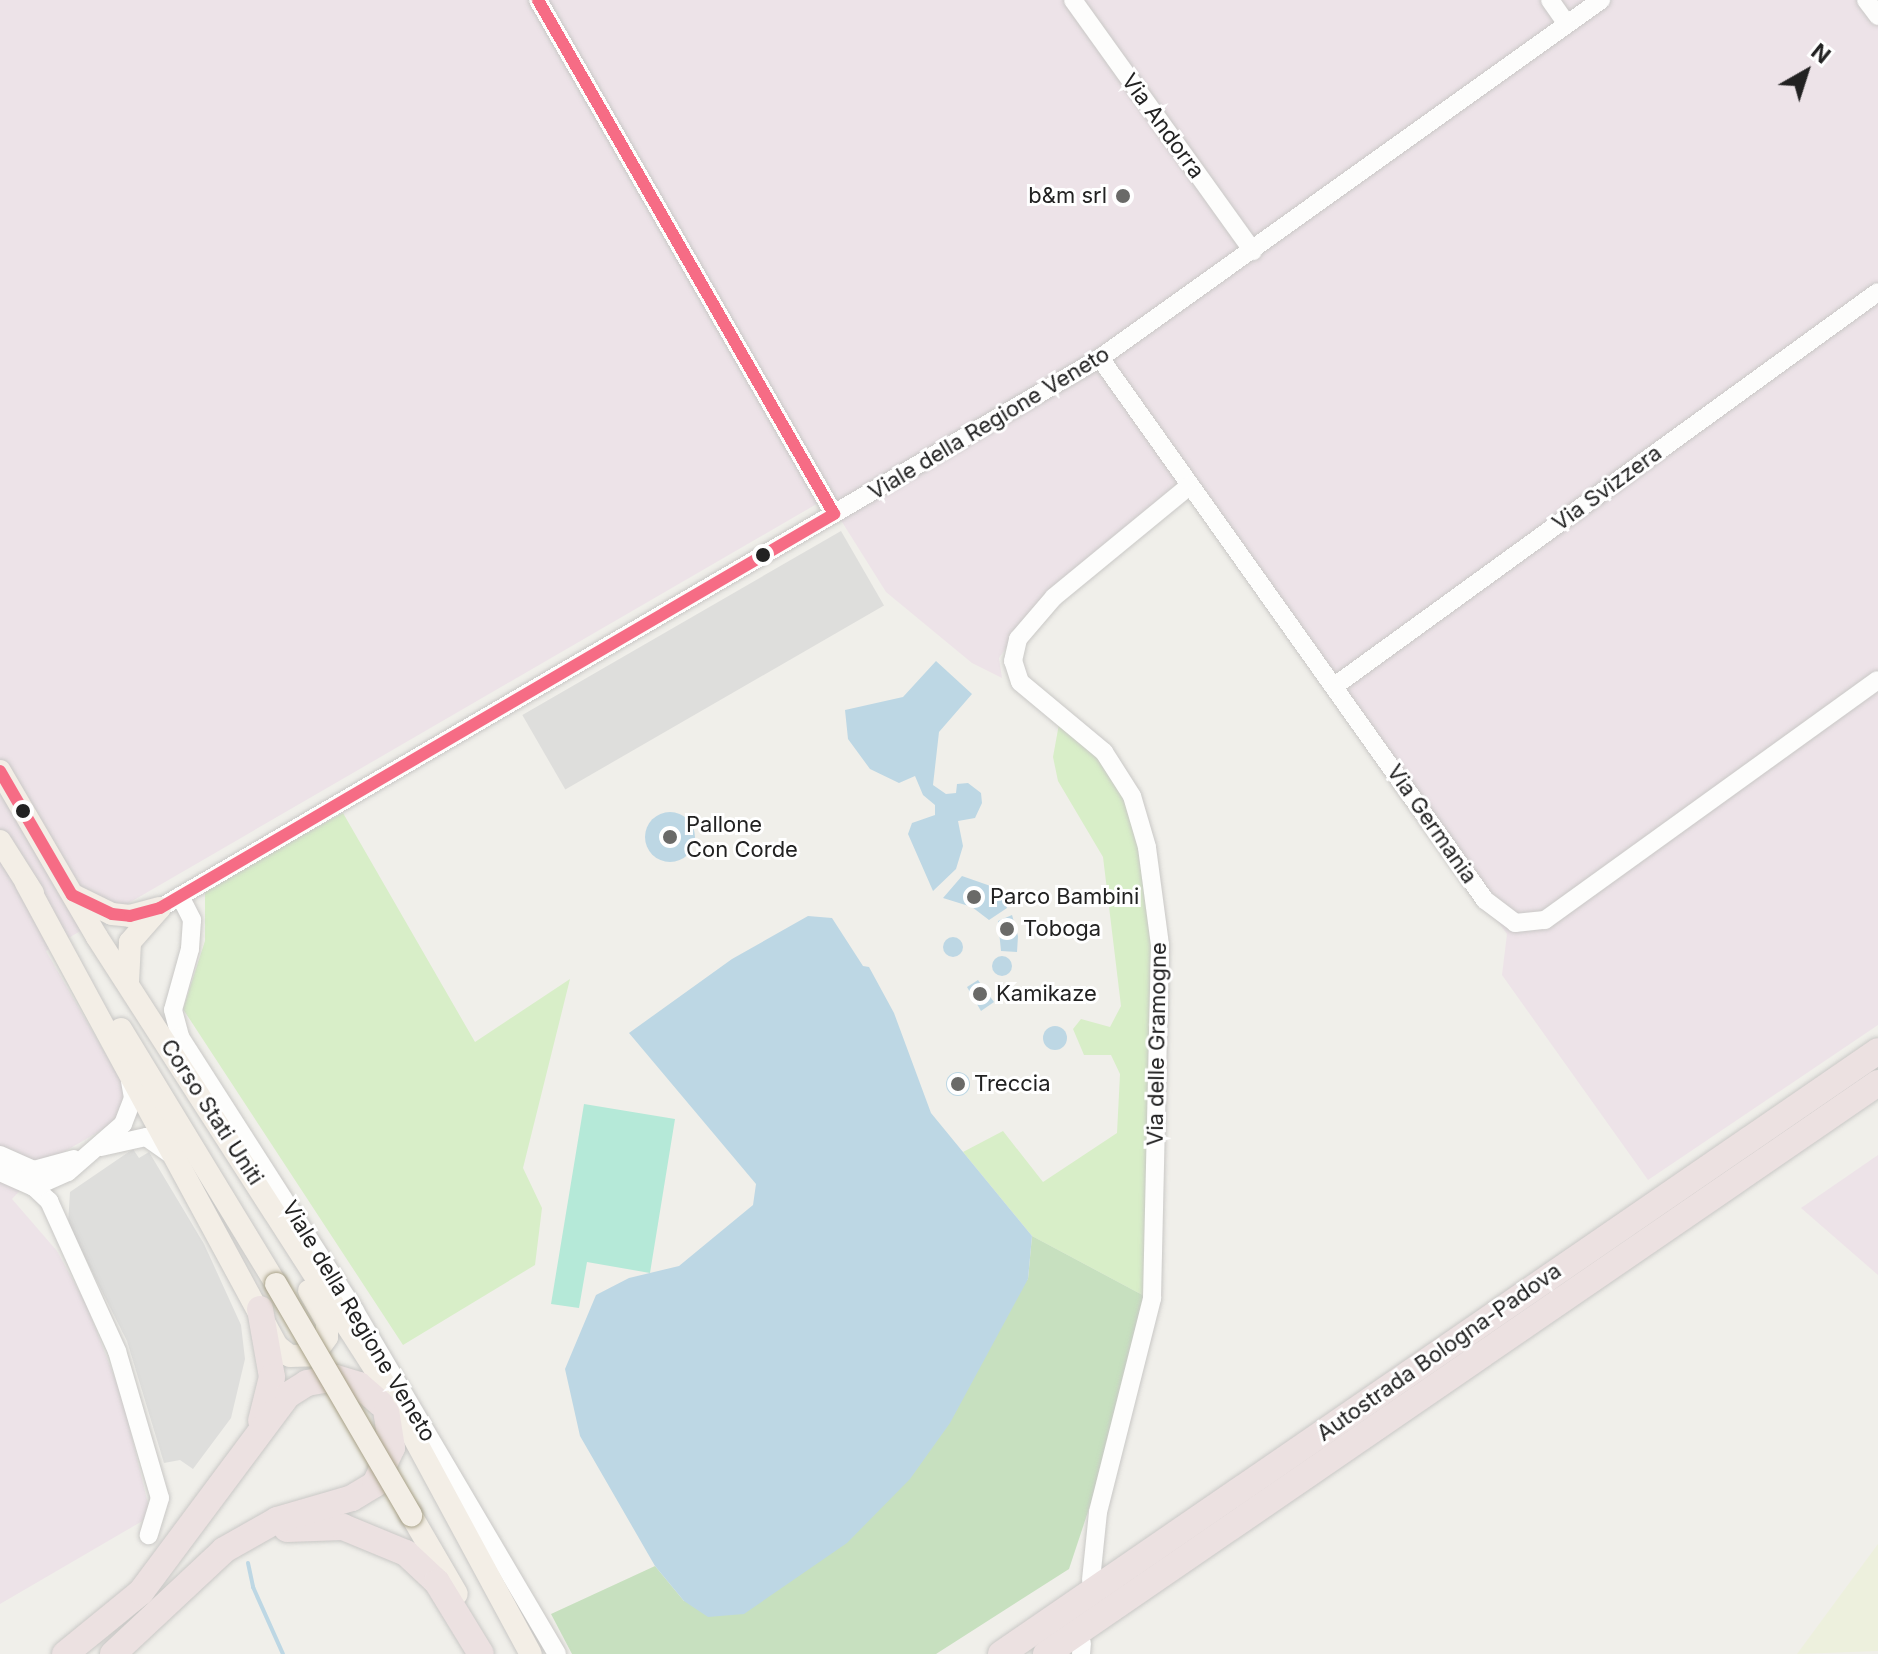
<!DOCTYPE html>
<html>
<head>
<meta charset="utf-8">
<style>
  body { margin:0 }
  #map { position:relative; width:1878px; height:1654px; overflow:hidden; background:#f0efea; font-family:Inter,sans-serif }
  div>[style] { position:absolute }
  .industrial>* { inset:0; background:#ede3e8 }
  .religious>* { inset:0; background:#dededc; transform-origin:0 0 }
  .farmland>* { inset:0; background:#edf0dd }
  .grass>* { inset:0; background:#d8eec8 }
  .forest>* { inset:0; background:#c7e0bf }
  .pitch>* { inset:0; background:#b5e9d8 }
  .water>* { inset:0; background:#bdd7e4 }
  .round { border-radius:50% }
  .stream>* { height:4px; margin:-2px; padding:0 2px; transform-origin:2px; border-radius:2px; background:#bdd7e4 }
  .roads { filter:drop-shadow(0 0 2px #c9c8c6) drop-shadow(0 0 2px #c9c8c6) }
  .minor>* { height:18px; margin:-9px; padding:0 9px; transform-origin:9px; border-radius:9px; background:#fdfdfc }
  .major>* { height:22px; margin:-11px; padding:0 11px; transform-origin:11px; border-radius:11px; background:#f3eee6 }
  .highway>* { height:26px; margin:-13px; padding:0 13px; transform-origin:13px; border-radius:13px; background:#ece1e1 }
  .bridges { filter:drop-shadow(0 0 2px #a7a086) drop-shadow(0 0 2px #a7a086) }
  .major-bridge>* { height:22px; margin:-11px; padding:0 11px; transform-origin:11px; border-radius:11px; background:#f3eee6 }
  .bus-1>* { height:12px; margin:-6px; padding:0 6px; transform-origin:6px; border-radius:6px; background:#f66c85 }
  .dots>* { width:22px; height:22px; translate:-50% -50%; box-sizing:border-box; border:4px solid #fff; border-radius:50% }
  span { translate:-50% -50%; white-space:nowrap; text-align:center; line-height:1.15; -webkit-text-stroke:6px #fff; paint-order:stroke }
  .street-label { font-size:22px; color:#222 }
  .poi-label { font-size:22px; color:#222 }
  .right { translate:-100% -50%; text-align:right }
  .left { translate:0 -50%; text-align:left }
  .north { position:absolute; left:1766px; top:32px; width:80px; height:80px; -webkit-text-stroke:6px #fff; paint-order:stroke; rotate:39deg; font-size:22px; font-weight:700; line-height:32px; text-align:center; color:#222 }
  .north::after { content:''; display:block; margin:auto; width:28px; height:36px; background:#222; clip-path:polygon(50% 0,100% 100%,50% 72%,0 100%) }
</style>
</head>
<body>
<div id="map">
  <div class="industrial">
    <div style="clip-path:polygon(0 0,1878px 0,1878px 1025px,1648px 1180px,1502px 975px,1507px 934px,1186px 490px,1014px 637px,999px 658px,1002px 678px,972px 663px,886px 592px,827px 498px,46px 951px,128px 1093px,119px 1120px,48px 1161px,12px 1199px,57px 1251px,86px 1304px,122px 1397px,151px 1516px,0 1604px)"></div>
    <div style="clip-path:polygon(1878px 1155px,1878px 1275px,1801px 1208px)"></div>
  </div>
  <div class="religious">
    <div style="left:841px;top:531px;width:86px;height:368px;rotate:60deg"></div>
    <div style="clip-path:polygon(133px 1149px,139px 1158px,149px 1152px,204px 1244px,241px 1325px,245px 1359px,231px 1418px,193px 1469px,180px 1460px,164px 1463px,127px 1341px,68px 1224px,70px 1192px)"></div>
  </div>
  <div class="farmland">
    <div style="clip-path:polygon(1878px 1544px,1878px 1651px,1797px 1654px)"></div>
  </div>
  <div class="grass">
    <div style="clip-path:polygon(1059px 724px,1100px 758px,1152px 848px,1150px 1299px,1032px 1236px,963px 1152px,1003px 1131px,1043px 1182px,1117px 1133px,1120px 1074px,1111px 1055px,1084px 1055px,1073px 1029px,1081px 1019px,1110px 1027px,1121px 1006px,1103px 857px,1058px 781px,1053px 757px)"></div>
    <div style="clip-path:polygon(343px 813px,475px 1042px,570px 979px,523px 1168px,542px 1208px,535px 1265px,403px 1345px,183px 1009px,205px 941px,205px 888px)"></div>
  </div>
  <div class="forest">
    <div style="clip-path:polygon(1032px 1236px,1150px 1299px,1134px 1373px,1069px 1569px,936px 1654px,572px 1654px,551px 1614px,655px 1566px,684px 1601px,1028px 1279px)"></div>
  </div>
  <div class="pitch">
    <div style="clip-path:polygon(584px 1104px,675px 1119px,650px 1273px,587px 1262px,579px 1308px,551px 1304px)"></div>
  </div>
  <div class="water">
    <div style="clip-path:polygon(936px 661px,972px 694px,939px 732px,933px 785px,946px 794px,956px 793px,957px 784px,968px 783px,981px 793px,982px 803px,975px 818px,958px 821px,963px 846px,956px 869px,933px 891px,908px 834px,912px 823px,935px 815px,935px 805px,923px 795px,915px 776px,899px 783px,870px 769px,848px 739px,845px 710px,903px 697px)"></div>
    <div class="round" style="left:645px;top:812px;width:50px;height:50px"></div>
    <div style="clip-path:polygon(962px 876px,1002px 890px,1007px 908px,989px 920px,972px 907px,943px 898px)"></div>
    <div style="clip-path:polygon(1012px 915px,1018px 936px,1017px 952px,1001px 951px,998px 921px)"></div>
    <div style="clip-path:polygon(808px 916px,832px 918px,863px 966px,869px 967px,894px 1013px,931px 1113px,1032px 1236px,1028px 1279px,950px 1423px,910px 1479px,847px 1543px,744px 1614px,708px 1617px,684px 1601px,655px 1566px,580px 1436px,565px 1369px,596px 1295px,629px 1278px,679px 1266px,753px 1205px,756px 1184px,629px 1033px,732px 959px)"></div>
    <div class="round" style="left:943px;top:937px;width:20px;height:20px"></div>
    <div class="round" style="left:992px;top:956px;width:20px;height:20px"></div>
    <div style="clip-path:polygon(978px 980px,994px 1002px,981px 1011px,967px 987px)"></div>
    <div class="round" style="left:1043px;top:1026px;width:24px;height:24px"></div>
    <div class="round" style="left:946px;top:1072px;width:24px;height:24px"></div>
  </div>
  <div class="stream">
    <div style="left:248px;top:1563px;width:25px;rotate:78deg"></div>
    <div style="left:253px;top:1587px;width:73px;rotate:65.9deg"></div>
  </div>
  <div class="roads">
    <div class="minor">
      <div style="left:538px;top:0;width:593px;rotate:60.06deg"></div>
      <div style="left:1073px;top:0;width:309px;rotate:54.4deg"></div>
      <div style="left:1550px;top:0;width:29px;rotate:55deg"></div>
      <div style="left:1866px;top:0;width:20px;rotate:53deg"></div>
      <div style="left:1100px;top:358px;width:665px;rotate:54.61deg"></div>
      <div style="left:1485px;top:900px;width:38px;rotate:37deg"></div>
      <div style="left:1515px;top:923px;width:30px;rotate:-6deg"></div>
      <div style="left:1545px;top:920px;width:410px;rotate:-35.8deg"></div>
      <div style="left:1336px;top:685px;width:669px;rotate:-35.95deg"></div>
      <div style="left:180px;top:896px;width:27px;rotate:63deg"></div>
      <div style="left:192px;top:920px;width:29px;rotate:94deg"></div>
      <div style="left:190px;top:949px;width:63px;rotate:105.6deg"></div>
      <div style="left:173px;top:1010px;width:28px;rotate:75deg"></div>
      <div style="left:180px;top:1037px;width:325px;rotate:57.4deg"></div>
      <div style="left:355px;top:1311px;width:398px;rotate:59.5deg"></div>
      <div style="left:160px;top:908px;width:1089px;rotate:-30.33deg"></div>
      <div style="left:1100px;top:358px;width:616px;rotate:-35.55deg"></div>
      <div style="left:101px;top:1147px;width:46px;rotate:-12.5deg"></div>
      <div style="left:146px;top:1137px;width:32px;rotate:35deg"></div>
      <div style="left:0;top:1155px;width:37px;rotate:24deg"></div>
      <div style="left:34px;top:1170px;width:41px;rotate:-15.4deg"></div>
      <div style="left:0;top:1172px;width:37px;rotate:24deg"></div>
      <div style="left:34px;top:1187px;width:37px;rotate:-24deg"></div>
      <div style="left:68px;top:1172px;width:73px;rotate:-41.1deg"></div>
      <div style="left:123px;top:1124px;width:28px;rotate:-69deg"></div>
      <div style="left:133px;top:1098px;width:17px;rotate:-100deg"></div>
      <div style="left:34px;top:1187px;width:21px;rotate:43deg"></div>
      <div style="left:49px;top:1201px;width:165px;rotate:65.6deg"></div>
      <div style="left:117px;top:1351px;width:153px;rotate:73.7deg"></div>
      <div style="left:160px;top:1498px;width:39px;rotate:107deg"></div>
      <div style="left:1091px;top:1580px;width:68px;rotate:-84.1deg"></div>
      <div style="left:1098px;top:1512px;width:221px;rotate:-75.8deg"></div>
      <div style="left:1152px;top:1298px;width:353px;rotate:-88.7deg"></div>
      <div style="left:1160px;top:945px;width:99px;rotate:-97.6deg"></div>
      <div style="left:1147px;top:847px;width:53px;rotate:-106.4deg"></div>
      <div style="left:1132px;top:796px;width:52px;rotate:-122.5deg"></div>
      <div style="left:1104px;top:752px;width:109px;rotate:-140.2deg"></div>
      <div style="left:1020px;top:682px;width:22px;rotate:-108deg"></div>
      <div style="left:1013px;top:661px;width:23px;rotate:-77deg"></div>
      <div style="left:1018px;top:639px;width:55px;rotate:-49.4deg"></div>
      <div style="left:1054px;top:597px;width:175px;rotate:-39.4deg"></div>
      <div style="left:1081px;top:1654px;width:11px;rotate:-85deg"></div>
    </div>
    <div class="major">
      <div style="left:0;top:771px;width:192px;rotate:59.7deg"></div>
      <div style="left:97px;top:937px;width:536px;rotate:57.26deg"></div>
      <div style="left:387px;top:1388px;width:302px;rotate:61.6deg"></div>
      <div style="left:0;top:841px;width:62px;rotate:57.6deg"></div>
      <div style="left:26px;top:883px;width:527px;rotate:61.54deg"></div>
      <div style="left:277px;top:1346px;width:16px;rotate:38deg"></div>
      <div style="left:290px;top:1356px;width:24px;rotate:-2deg"></div>
      <div style="left:314px;top:1355px;width:22px;rotate:-54deg"></div>
      <div style="left:327px;top:1337px;width:15px;rotate:-90deg"></div>
      <div style="left:327px;top:1322px;width:36px;rotate:-120deg"></div>
      <div style="left:73px;top:895px;width:43px;rotate:26deg"></div>
      <div style="left:112px;top:914px;width:18px;rotate:6deg"></div>
      <div style="left:130px;top:916px;width:31px;rotate:-15deg"></div>
      <div style="left:128px;top:982px;width:40px;rotate:-87.1deg"></div>
      <div style="left:130px;top:942px;width:44px;rotate:-48.7deg"></div>
      <div style="left:121px;top:1029px;width:298px;rotate:58.7deg"></div>
      <div style="left:411px;top:1515px;width:91px;rotate:59.8deg"></div>
    </div>
    <div class="highway">
      <div style="left:260px;top:1309px;width:69px;rotate:80deg"></div>
      <div style="left:272px;top:1377px;width:45px;rotate:104deg"></div>
      <div style="left:287px;top:1529px;width:56px;rotate:-2deg"></div>
      <div style="left:343px;top:1527px;width:68px;rotate:22.4deg"></div>
      <div style="left:406px;top:1553px;width:42px;rotate:43.1deg"></div>
      <div style="left:437px;top:1582px;width:84px;rotate:58.6deg"></div>
      <div style="left:65px;top:1654px;width:98px;rotate:-39.2deg"></div>
      <div style="left:141px;top:1592px;width:246px;rotate:-53.3deg"></div>
      <div style="left:288px;top:1395px;width:22px;rotate:-32deg"></div>
      <div style="left:307px;top:1383px;width:29px;rotate:-10deg"></div>
      <div style="left:336px;top:1378px;width:24px;rotate:17deg"></div>
      <div style="left:359px;top:1385px;width:29px;rotate:41deg"></div>
      <div style="left:113px;top:1654px;width:152px;rotate:-43.1deg"></div>
      <div style="left:224px;top:1550px;width:61px;rotate:-29.5deg"></div>
      <div style="left:277px;top:1520px;width:78px;rotate:-16.3deg"></div>
      <div style="left:352px;top:1498px;width:27px;rotate:-31deg"></div>
      <div style="left:375px;top:1484px;width:40px;rotate:-65deg"></div>
      <div style="left:392px;top:1448px;width:36px;rotate:-99deg"></div>
      <div style="left:1001px;top:1654px;width:1064px;rotate:-34.51deg"></div>
      <div style="left:1046px;top:1654px;width:1009px;rotate:-34.46deg"></div>
    </div>
  </div>
  <div class="bridges">
    <div class="major-bridge">
      <div style="left:276px;top:1284px;width:268px;rotate:59.7deg"></div>
    </div>
  </div>
  <div class="bus-1">
    <div style="left:0;top:771px;width:143px;rotate:59.9deg"></div>
    <div style="left:72px;top:895px;width:44px;rotate:25.4deg"></div>
    <div style="left:112px;top:914px;width:18px;rotate:6deg"></div>
    <div style="left:130px;top:916px;width:31px;rotate:-15deg"></div>
    <div style="left:160px;top:908px;width:781px;rotate:-30.31deg"></div>
    <div style="left:834px;top:514px;width:593px;rotate:-119.94deg"></div>
  </div>
  <div class="dots">
    <div style="left:1123px;top:196px;background:#6a6a68"></div>
    <div style="left:763px;top:555px;background:#222"></div>
    <div style="left:23px;top:811px;background:#222"></div>
    <div style="left:670px;top:837px;background:#6a6a68"></div>
    <div style="left:974px;top:897px;background:#6a6a68"></div>
    <div style="left:1007px;top:929px;background:#6a6a68"></div>
    <div style="left:980px;top:994px;background:#6a6a68"></div>
    <div style="left:958px;top:1084px;background:#6a6a68"></div>
  </div>
  <div class="street-label">
    <span style="left:1163px;top:126px;rotate:54deg">Via Andorra</span>
    <span style="left:989px;top:423px;rotate:-31deg">Viale della Regione Veneto</span>
    <span style="left:1607px;top:488px;rotate:-36deg">Via Svizzera</span>
    <span style="left:1432px;top:824px;rotate:55deg">Via Germania</span>
    <span style="left:1157px;top:1044px;rotate:-89deg">Via delle Gramogne</span>
    <span style="left:212px;top:1112px;rotate:57deg">Corso Stati Uniti</span>
    <span style="left:359px;top:1321px;rotate:59deg">Viale della Regione Veneto</span>
    <span style="left:1439px;top:1352px;rotate:-35deg">Autostrada Bologna-Padova</span>
  </div>
  <div class="poi-label">
    <span class="right" style="left:1107px;top:196px">b&amp;m srl</span>
    <span class="left" style="left:686px;top:837px">Pallone<br>Con Corde</span>
    <span class="left" style="left:990px;top:897px">Parco Bambini</span>
    <span class="left" style="left:1023px;top:929px">Toboga</span>
    <span class="left" style="left:996px;top:994px">Kamikaze</span>
    <span class="left" style="left:974px;top:1084px">Treccia</span>
  </div>
  <div class="north">N</div>
</div>
</body>
</html>
